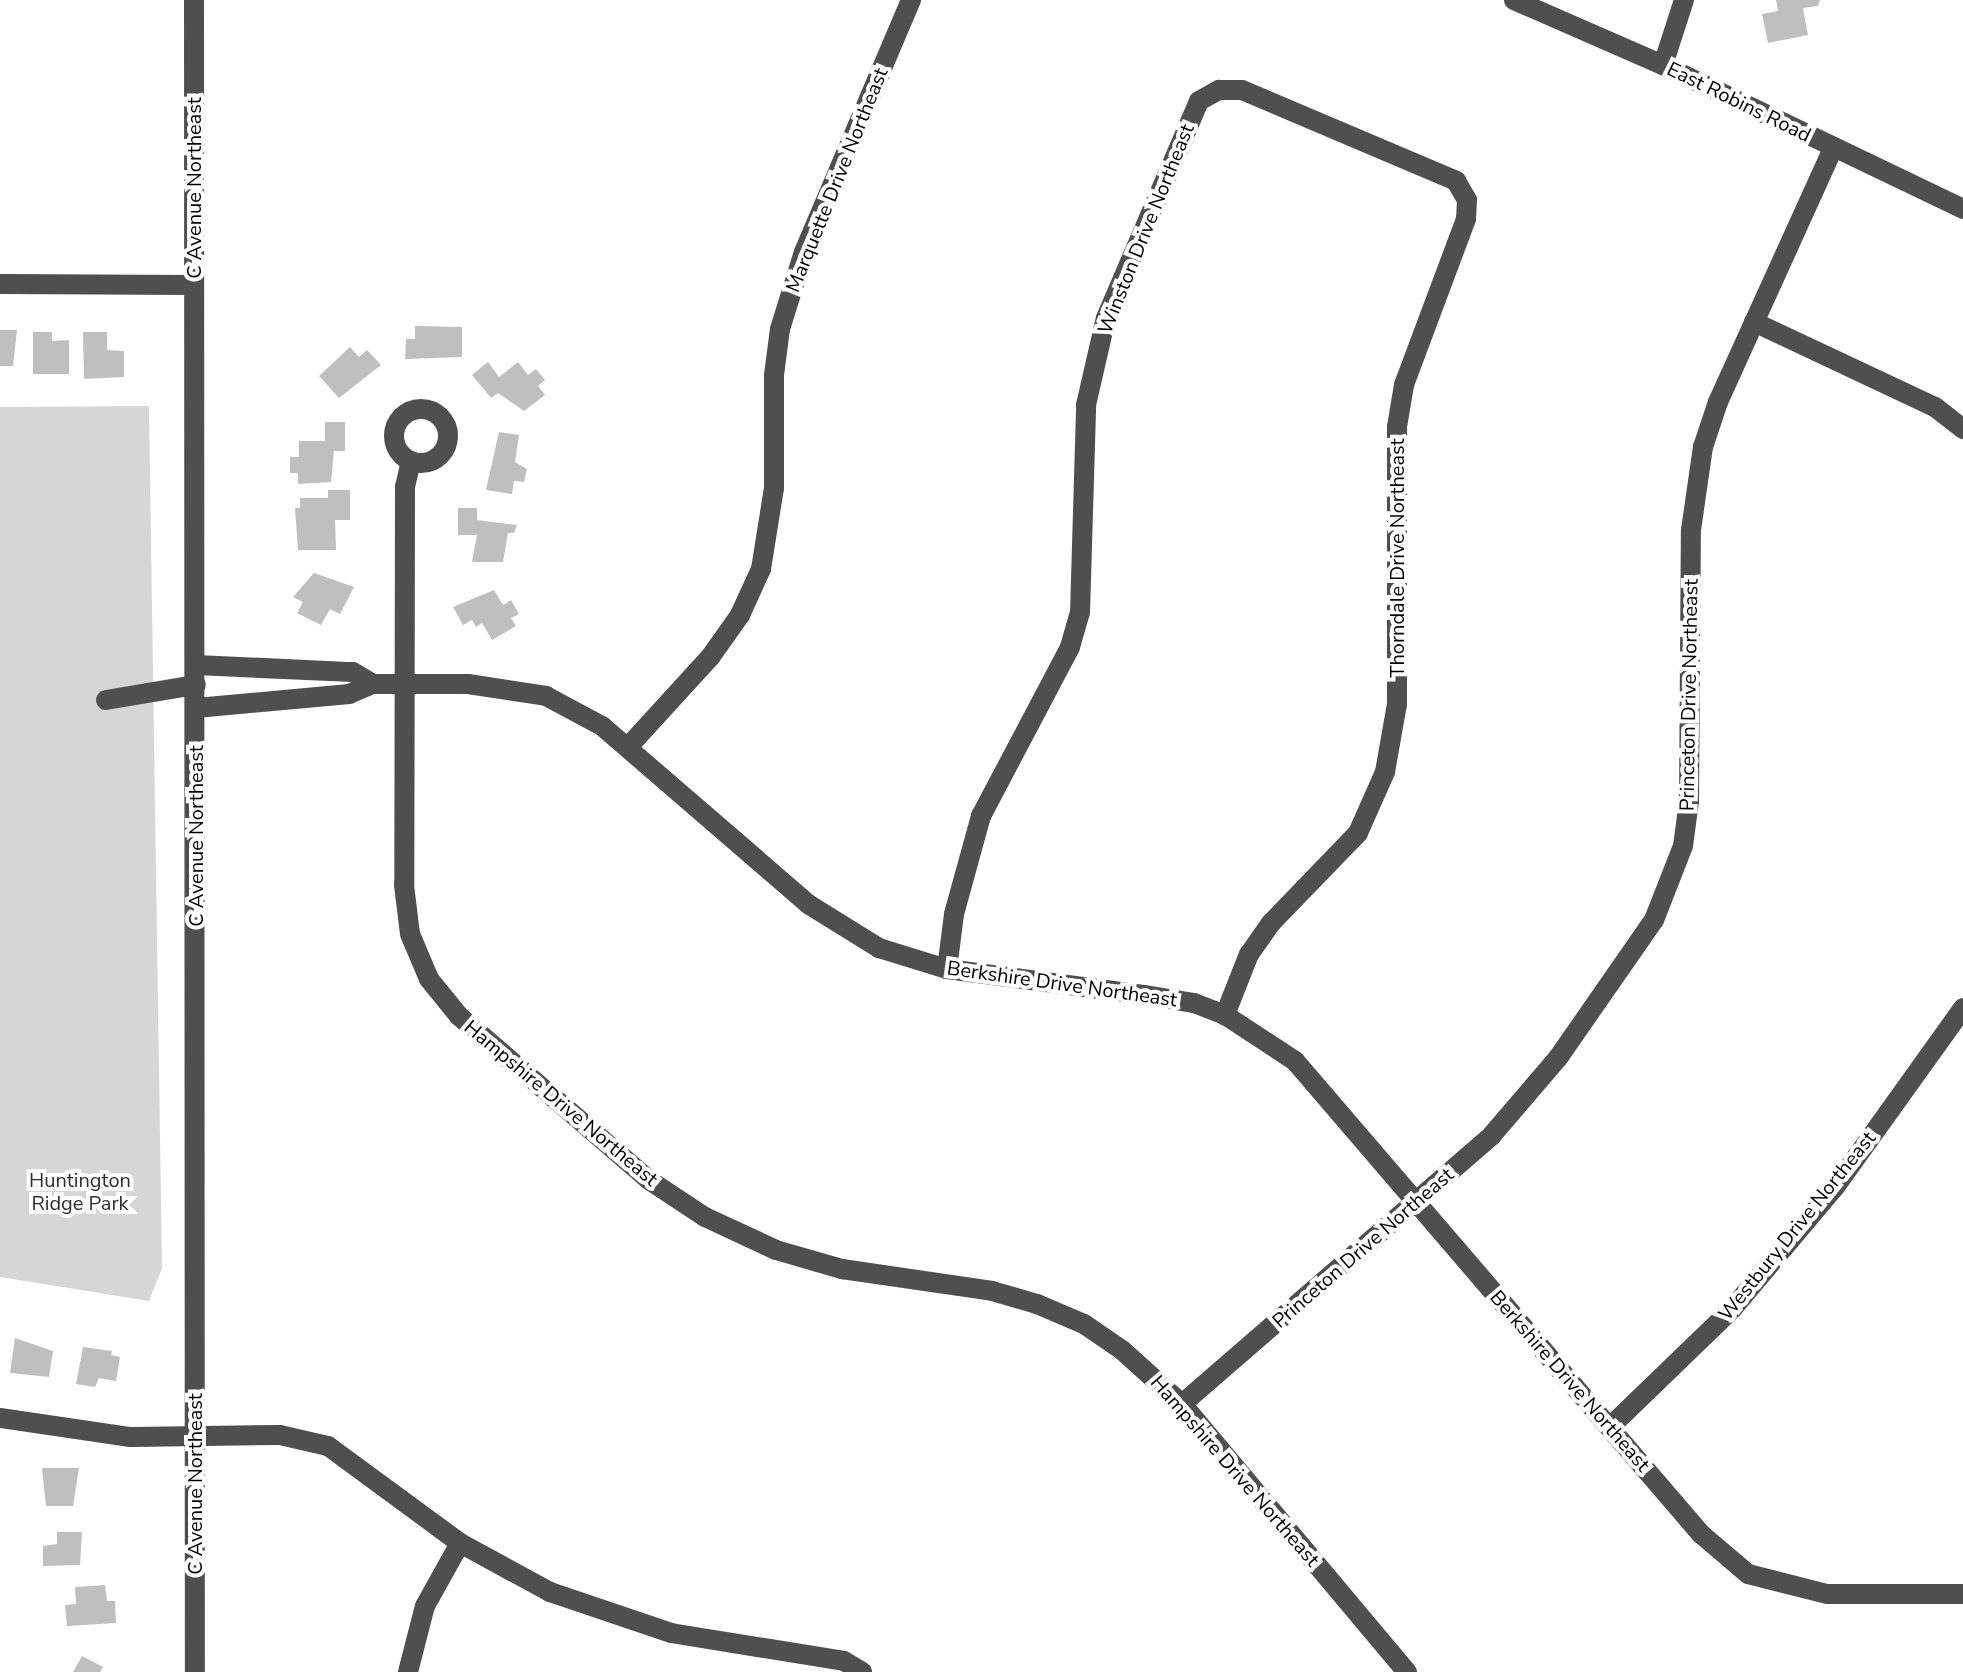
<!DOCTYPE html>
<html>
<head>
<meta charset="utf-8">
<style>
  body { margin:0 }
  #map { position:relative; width:1963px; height:1672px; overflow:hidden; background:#fff; font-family:"Nunito Sans",sans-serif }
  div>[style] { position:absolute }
  .green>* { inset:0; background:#d6d6d6 }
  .building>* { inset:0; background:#bfbfbf }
  .minor>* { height:20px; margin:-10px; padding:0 10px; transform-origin:10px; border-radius:10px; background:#4f4f4f }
  .minor>.ring { margin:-10px; padding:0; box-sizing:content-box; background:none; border:20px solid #4f4f4f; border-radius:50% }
  span { translate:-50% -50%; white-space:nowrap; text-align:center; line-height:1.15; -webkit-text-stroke:8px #fff; paint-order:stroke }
  .street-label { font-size:20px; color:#000 }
  .park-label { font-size:20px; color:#2d2d2d }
</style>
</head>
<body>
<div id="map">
  <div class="green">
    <div style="clip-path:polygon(149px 406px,162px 1268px,149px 1301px,0 1277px,0 407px)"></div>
  </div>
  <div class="building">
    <div style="clip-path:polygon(1776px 0,1820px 0,1818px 6px,1803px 8px,1808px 35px,1768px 43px,1762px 14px,1778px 11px)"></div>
    <div style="clip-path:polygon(415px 326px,462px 327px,462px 357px,405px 359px,406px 339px,415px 339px)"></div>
    <div style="clip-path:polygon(0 330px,17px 330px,13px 366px,0 366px)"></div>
    <div style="clip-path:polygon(33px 332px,52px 332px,52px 341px,69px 340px,69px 374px,33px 374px)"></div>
    <div style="clip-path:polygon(83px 332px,107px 332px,107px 350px,124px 351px,124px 377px,84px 379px)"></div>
    <div style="clip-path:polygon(350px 347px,359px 357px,367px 350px,381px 365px,339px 398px,319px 376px)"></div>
    <div style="clip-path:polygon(488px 362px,499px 377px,518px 362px,528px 375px,536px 369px,545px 380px,538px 386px,545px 395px,524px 411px,498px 393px,491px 398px,472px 375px)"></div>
    <div style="clip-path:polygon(325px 422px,345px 422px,345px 451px,334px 451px,331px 482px,298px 484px,298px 473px,290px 473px,290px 457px,299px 457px,299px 441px,325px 441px)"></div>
    <div style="clip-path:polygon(499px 432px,519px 435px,515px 462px,527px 469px,524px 482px,514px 481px,512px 494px,486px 490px)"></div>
    <div style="clip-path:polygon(328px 490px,350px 490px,350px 520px,335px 520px,336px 550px,298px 550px,295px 508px,300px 508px,300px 498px,328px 498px)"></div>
    <div style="clip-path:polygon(458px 508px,477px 508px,477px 520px,517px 525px,514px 533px,508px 533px,503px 562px,472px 562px,477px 535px,458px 535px)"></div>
    <div style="clip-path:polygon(314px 573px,354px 587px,340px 614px,330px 609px,321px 625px,297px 613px,303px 602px,293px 597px)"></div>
    <div style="clip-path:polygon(494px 590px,503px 605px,511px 600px,519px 614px,511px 618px,516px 626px,492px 640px,482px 623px,476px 627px,472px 620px,463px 625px,453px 607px)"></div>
    <div style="clip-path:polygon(15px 1338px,53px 1351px,49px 1377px,10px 1373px)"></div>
    <div style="clip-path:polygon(83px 1347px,112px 1351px,111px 1355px,120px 1357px,116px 1381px,99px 1378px,95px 1387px,76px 1384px)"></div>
    <div style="clip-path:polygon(42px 1468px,79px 1468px,73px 1506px,46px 1506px)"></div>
    <div style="clip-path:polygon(57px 1532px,82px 1532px,80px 1565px,43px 1566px,43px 1546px,57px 1544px)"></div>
    <div style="clip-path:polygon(105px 1585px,107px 1601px,115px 1601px,116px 1623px,67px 1626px,65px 1605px,76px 1604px,75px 1587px)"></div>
    <div style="clip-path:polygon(82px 1656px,103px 1667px,100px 1672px,73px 1672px)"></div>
  </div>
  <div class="minor">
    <div style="left:194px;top:0;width:1672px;rotate:89.97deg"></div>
    <div style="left:1514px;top:0;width:163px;rotate:23.6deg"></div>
    <div style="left:1663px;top:65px;width:333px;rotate:25.6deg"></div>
    <div style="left:1663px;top:65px;width:68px;rotate:-72.1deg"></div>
    <div style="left:0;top:284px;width:194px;rotate:0.3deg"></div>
    <div style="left:1754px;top:322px;width:200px;rotate:25.2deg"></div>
    <div style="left:1935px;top:407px;width:36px;rotate:38deg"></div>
    <div class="ring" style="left:394px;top:409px;width:34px;height:34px"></div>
    <div style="left:411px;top:461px;width:26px;rotate:103deg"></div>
    <div style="left:405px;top:486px;width:399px;rotate:90.1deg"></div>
    <div style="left:404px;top:885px;width:49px;rotate:83deg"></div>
    <div style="left:410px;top:934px;width:49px;rotate:67.1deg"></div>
    <div style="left:429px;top:979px;width:48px;rotate:51deg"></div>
    <div style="left:459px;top:1016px;width:251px;rotate:40.8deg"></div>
    <div style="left:649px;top:1180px;width:67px;rotate:33.5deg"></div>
    <div style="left:705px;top:1217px;width:78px;rotate:24.9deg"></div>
    <div style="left:776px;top:1250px;width:69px;rotate:16.1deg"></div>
    <div style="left:842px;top:1269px;width:152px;rotate:8.3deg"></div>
    <div style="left:992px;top:1291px;width:47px;rotate:16.1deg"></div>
    <div style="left:1037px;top:1304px;width:51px;rotate:23.1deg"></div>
    <div style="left:1084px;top:1324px;width:46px;rotate:34.4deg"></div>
    <div style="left:1122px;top:1350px;width:81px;rotate:42deg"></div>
    <div style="left:1182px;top:1404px;width:350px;rotate:50deg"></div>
    <div style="left:196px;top:665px;width:157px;rotate:2.6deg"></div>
    <div style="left:353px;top:672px;width:23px;rotate:31deg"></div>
    <div style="left:106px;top:700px;width:91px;rotate:-9.5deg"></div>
    <div style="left:196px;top:708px;width:154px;rotate:-5.2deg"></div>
    <div style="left:349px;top:694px;width:26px;rotate:-23deg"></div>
    <div style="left:373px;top:684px;width:95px"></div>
    <div style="left:468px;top:684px;width:79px;rotate:8.7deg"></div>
    <div style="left:546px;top:696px;width:64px;rotate:28.2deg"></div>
    <div style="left:602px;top:726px;width:272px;rotate:40.8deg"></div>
    <div style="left:808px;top:904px;width:84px;rotate:31.8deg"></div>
    <div style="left:879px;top:948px;width:71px;rotate:17.2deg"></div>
    <div style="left:947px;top:969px;width:200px;rotate:7.5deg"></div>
    <div style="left:1145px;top:995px;width:50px;rotate:9.3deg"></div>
    <div style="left:1194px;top:1003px;width:33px;rotate:21deg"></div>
    <div style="left:1225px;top:1015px;width:84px;rotate:33.3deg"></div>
    <div style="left:1295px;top:1061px;width:623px;rotate:49.36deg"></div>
    <div style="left:1701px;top:1534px;width:62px;rotate:40.4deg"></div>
    <div style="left:1748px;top:1574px;width:81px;rotate:14.2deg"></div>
    <div style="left:1827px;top:1594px;width:136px"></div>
    <div style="left:628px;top:747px;width:123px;rotate:-47.6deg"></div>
    <div style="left:711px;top:656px;width:50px;rotate:-54.7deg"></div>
    <div style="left:740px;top:615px;width:51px;rotate:-65.5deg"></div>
    <div style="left:761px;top:569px;width:82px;rotate:-80.9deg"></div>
    <div style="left:774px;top:488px;width:113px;rotate:-90deg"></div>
    <div style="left:774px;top:375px;width:46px;rotate:-82.6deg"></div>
    <div style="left:780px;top:329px;width:81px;rotate:-72.7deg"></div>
    <div style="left:804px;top:252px;width:274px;rotate:-67deg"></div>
    <div style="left:947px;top:969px;width:55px;rotate:-82.7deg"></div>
    <div style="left:954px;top:914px;width:102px;rotate:-74.6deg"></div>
    <div style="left:981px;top:816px;width:191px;rotate:-62.2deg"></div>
    <div style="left:1070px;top:647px;width:35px;rotate:-74deg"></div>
    <div style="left:1080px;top:613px;width:208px;rotate:-88.3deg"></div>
    <div style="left:1086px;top:405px;width:89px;rotate:-77.1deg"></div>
    <div style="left:1106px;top:318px;width:236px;rotate:-66.8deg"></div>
    <div style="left:1199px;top:101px;width:23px;rotate:-29deg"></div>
    <div style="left:1219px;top:90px;width:23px"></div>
    <div style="left:1242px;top:90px;width:233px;rotate:23deg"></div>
    <div style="left:1456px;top:181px;width:22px;rotate:60deg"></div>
    <div style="left:1467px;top:200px;width:19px;rotate:93deg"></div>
    <div style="left:1466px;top:219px;width:177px;rotate:110.5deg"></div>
    <div style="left:1404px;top:385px;width:43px;rotate:99.5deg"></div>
    <div style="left:1397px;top:427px;width:277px;rotate:90deg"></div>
    <div style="left:1397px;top:704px;width:69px;rotate:100deg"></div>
    <div style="left:1385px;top:772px;width:67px;rotate:113.9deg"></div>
    <div style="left:1358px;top:833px;width:125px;rotate:134deg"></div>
    <div style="left:1271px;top:923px;width:38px;rotate:125deg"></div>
    <div style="left:1249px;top:954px;width:66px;rotate:111.5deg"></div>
    <div style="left:1182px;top:1404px;width:410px;rotate:-40.9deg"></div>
    <div style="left:1492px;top:1135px;width:101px;rotate:-49.4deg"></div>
    <div style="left:1558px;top:1058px;width:168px;rotate:-55.2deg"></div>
    <div style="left:1654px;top:920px;width:79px;rotate:-68.6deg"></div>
    <div style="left:1683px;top:846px;width:45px;rotate:-82.4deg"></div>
    <div style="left:1689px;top:801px;width:271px;rotate:-89.6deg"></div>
    <div style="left:1691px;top:530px;width:84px;rotate:-81.8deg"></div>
    <div style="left:1703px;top:447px;width:47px;rotate:-71.6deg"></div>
    <div style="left:1718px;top:402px;width:279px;rotate:-65.6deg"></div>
    <div style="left:0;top:1418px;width:132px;rotate:8.3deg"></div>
    <div style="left:131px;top:1437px;width:149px;rotate:-0.8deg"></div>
    <div style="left:280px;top:1435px;width:49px;rotate:12.9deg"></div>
    <div style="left:328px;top:1446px;width:164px;rotate:36.3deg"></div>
    <div style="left:460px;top:1543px;width:102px;rotate:28.6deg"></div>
    <div style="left:550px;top:1592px;width:128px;rotate:18.7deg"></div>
    <div style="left:671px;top:1633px;width:175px;rotate:9.2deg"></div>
    <div style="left:844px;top:1661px;width:21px;rotate:31deg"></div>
    <div style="left:1611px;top:1426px;width:170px;rotate:-44deg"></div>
    <div style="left:1733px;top:1308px;width:158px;rotate:-49.9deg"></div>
    <div style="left:1835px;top:1187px;width:220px;rotate:-54.4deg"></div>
    <div style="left:408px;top:1672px;width:68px;rotate:-75.6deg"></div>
    <div style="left:425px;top:1606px;width:72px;rotate:-60.9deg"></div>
  </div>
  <div class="street-label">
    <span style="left:1739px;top:102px;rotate:26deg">East Robins Road</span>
    <span style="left:837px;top:180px;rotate:-68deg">Marquette Drive Northeast</span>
    <span style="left:194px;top:188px;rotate:-90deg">C Avenue Northeast</span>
    <span style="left:1146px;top:229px;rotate:-68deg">Winston Drive Northeast</span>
    <span style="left:1397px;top:558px;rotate:-90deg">Thorndale Drive Northeast</span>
    <span style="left:1689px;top:695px;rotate:-89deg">Princeton Drive Northeast</span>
    <span style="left:196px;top:836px;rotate:-90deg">C Avenue Northeast</span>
    <span style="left:1062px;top:984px;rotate:8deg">Berkshire Drive Northeast</span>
    <span style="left:561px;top:1103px;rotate:40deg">Hampshire Drive Northeast</span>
    <span style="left:1797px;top:1226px;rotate:-51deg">Westbury Drive Northeast</span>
    <span style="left:1363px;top:1248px;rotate:-41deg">Princeton Drive Northeast</span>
    <span style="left:1570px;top:1381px;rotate:49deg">Berkshire Drive Northeast</span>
    <span style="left:1235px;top:1471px;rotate:49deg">Hampshire Drive Northeast</span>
    <span style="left:195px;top:1484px;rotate:-90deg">C Avenue Northeast</span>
  </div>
  <div class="park-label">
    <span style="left:80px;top:1192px">Huntington<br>Ridge Park</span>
  </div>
</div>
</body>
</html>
